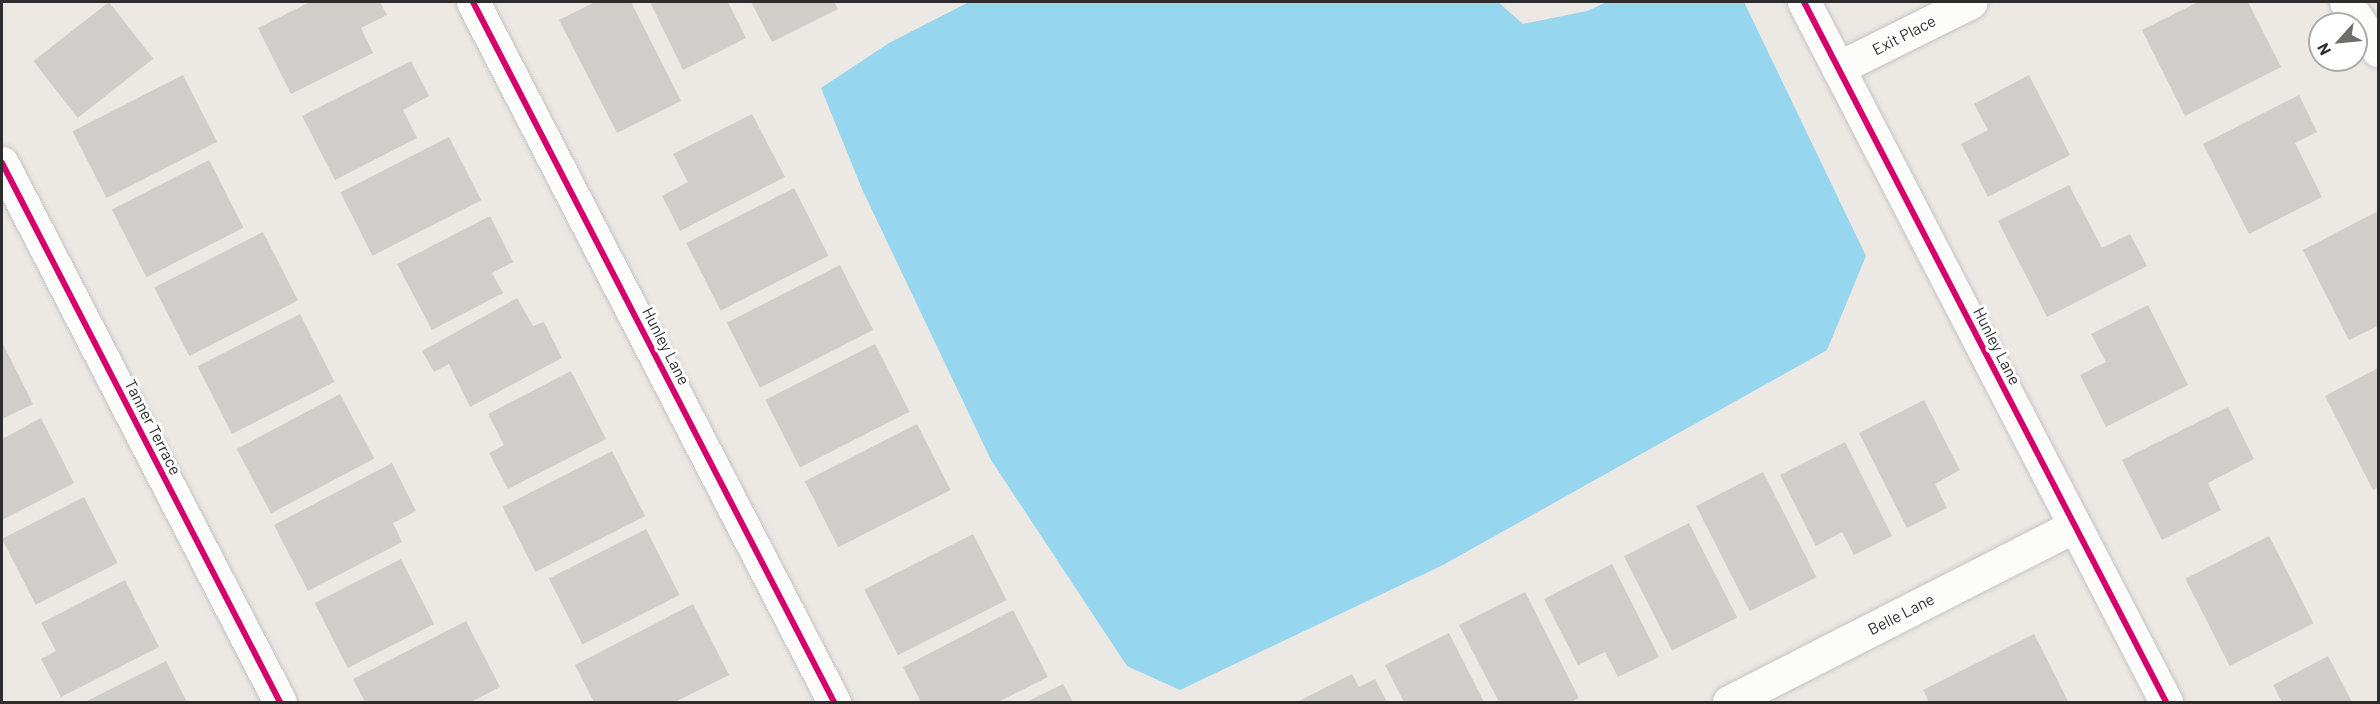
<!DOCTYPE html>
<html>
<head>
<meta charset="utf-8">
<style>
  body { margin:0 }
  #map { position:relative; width:2380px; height:704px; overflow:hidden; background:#ece8e4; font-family:Barlow,sans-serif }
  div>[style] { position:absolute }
  .water>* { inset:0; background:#96d6ee }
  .building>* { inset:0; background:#d0cecb; transform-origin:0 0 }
  .roads { filter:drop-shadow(0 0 2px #c5c4c4) drop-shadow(0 0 2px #c5c4c4) }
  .minor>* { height:33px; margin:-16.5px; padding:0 16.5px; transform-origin:16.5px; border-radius:16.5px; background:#fcfcfb }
  .cycleway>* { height:6px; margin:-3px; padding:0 3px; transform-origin:3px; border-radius:3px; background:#d6006c }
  span { translate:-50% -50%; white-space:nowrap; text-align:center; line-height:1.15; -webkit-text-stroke:6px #fff; paint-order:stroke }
  .street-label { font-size:16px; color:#2d2d2d }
  .frame { position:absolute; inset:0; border:3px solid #2d2d2d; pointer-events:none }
  .north { position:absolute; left:2308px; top:12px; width:60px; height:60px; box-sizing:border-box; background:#fff; border:2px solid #ababab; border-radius:50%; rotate:243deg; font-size:16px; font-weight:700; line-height:24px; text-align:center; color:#2d2d2d }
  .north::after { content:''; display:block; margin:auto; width:21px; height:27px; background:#706e6d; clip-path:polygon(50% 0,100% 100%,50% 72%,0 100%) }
</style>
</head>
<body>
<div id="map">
  <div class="water">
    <div style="clip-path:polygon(969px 2px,1498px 2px,1523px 24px,1587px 11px,1607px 2px,1744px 2px,1866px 256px,1827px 350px,1443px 565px,1180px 690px,1127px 666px,991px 460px,862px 189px,821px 88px,889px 43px)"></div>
  </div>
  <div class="building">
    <div style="left:109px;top:2px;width:72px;height:96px;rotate:52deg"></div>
    <div style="clip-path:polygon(310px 2px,380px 2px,387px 15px,361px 28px,373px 53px,291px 94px,258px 28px)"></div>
    <div style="clip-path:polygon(595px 2px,631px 2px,681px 101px,617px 133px,559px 20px)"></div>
    <div style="clip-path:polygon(650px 2px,728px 2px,746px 38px,683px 70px)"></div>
    <div style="clip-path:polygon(751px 2px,834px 2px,838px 9px,772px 42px)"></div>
    <div style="clip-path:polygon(2198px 2px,2248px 2px,2281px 67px,2185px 116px,2142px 30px)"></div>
    <div style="clip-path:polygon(411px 61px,429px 96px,403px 110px,417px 138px,335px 180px,302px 116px)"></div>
    <div style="left:183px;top:75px;width:75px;height:124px;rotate:63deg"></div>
    <div style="clip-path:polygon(2029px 75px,2070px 155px,1988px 197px,1961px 144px,1988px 130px,1974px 104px)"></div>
    <div style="clip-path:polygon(2299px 95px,2317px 132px,2295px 143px,2322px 197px,2249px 234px,2203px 144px)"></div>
    <div style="clip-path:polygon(752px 114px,785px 177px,680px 231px,662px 196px,688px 182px,673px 154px)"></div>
    <div style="left:449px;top:137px;width:71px;height:122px;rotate:63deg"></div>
    <div style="left:209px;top:160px;width:76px;height:109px;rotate:63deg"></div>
    <div style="clip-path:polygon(2069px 185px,2102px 248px,2130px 234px,2147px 266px,2047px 317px,1998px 221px)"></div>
    <div style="left:794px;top:188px;width:76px;height:121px;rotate:63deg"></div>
    <div style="clip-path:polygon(2378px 211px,2378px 326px,2349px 340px,2303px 250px)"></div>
    <div style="clip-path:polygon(490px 216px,513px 262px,492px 273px,503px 293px,432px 330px,397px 264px)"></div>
    <div style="left:263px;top:232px;width:77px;height:122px;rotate:63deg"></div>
    <div style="left:840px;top:265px;width:73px;height:127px;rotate:63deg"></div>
    <div style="clip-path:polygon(517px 298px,533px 326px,544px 322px,562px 358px,470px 407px,449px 364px,434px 372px,422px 351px)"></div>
    <div style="clip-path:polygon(2148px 305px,2188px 385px,2106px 427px,2080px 375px,2106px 362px,2091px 334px)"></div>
    <div style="left:300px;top:314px;width:76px;height:115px;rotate:63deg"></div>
    <div style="clip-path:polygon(2px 342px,33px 404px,2px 419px)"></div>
    <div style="left:875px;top:344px;width:76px;height:123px;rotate:63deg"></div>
    <div style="clip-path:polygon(2378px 368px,2378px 488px,2373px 490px,2325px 396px)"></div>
    <div style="clip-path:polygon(571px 371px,606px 439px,508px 489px,489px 453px,504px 445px,488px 414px)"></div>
    <div style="left:340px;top:394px;width:73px;height:117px;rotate:62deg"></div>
    <div style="clip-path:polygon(1924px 400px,1960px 470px,1935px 484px,1947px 508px,1907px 528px,1859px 433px)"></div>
    <div style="clip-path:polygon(2228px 407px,2254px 459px,2208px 483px,2221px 510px,2162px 540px,2122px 460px)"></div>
    <div style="clip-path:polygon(41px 418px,74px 483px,2px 520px,2px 439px)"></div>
    <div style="left:917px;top:424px;width:74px;height:126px;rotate:63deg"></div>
    <div style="clip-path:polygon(1845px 442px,1892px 536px,1854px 555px,1842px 532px,1816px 546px,1780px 475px)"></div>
    <div style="left:612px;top:451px;width:73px;height:123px;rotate:63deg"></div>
    <div style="clip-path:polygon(392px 463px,416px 511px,393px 523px,402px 542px,308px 591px,274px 525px)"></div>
    <div style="left:1763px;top:472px;width:118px;height:75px;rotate:63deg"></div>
    <div style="left:84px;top:497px;width:74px;height:92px;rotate:63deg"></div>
    <div style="left:1689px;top:523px;width:106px;height:73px;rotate:63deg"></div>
    <div style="left:646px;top:529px;width:74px;height:109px;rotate:63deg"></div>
    <div style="left:973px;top:534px;width:74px;height:122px;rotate:63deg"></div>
    <div style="left:2269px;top:536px;width:98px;height:94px;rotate:63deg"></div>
    <div style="left:401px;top:559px;width:73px;height:97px;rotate:63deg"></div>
    <div style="clip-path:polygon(1612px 564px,1659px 657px,1618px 677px,1605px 652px,1578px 665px,1544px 599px)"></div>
    <div style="clip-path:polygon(125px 580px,159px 647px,61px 697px,41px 659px,56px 651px,41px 623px)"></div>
    <div style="clip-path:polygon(1525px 592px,1579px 698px,1571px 702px,1499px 702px,1459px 625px)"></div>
    <div style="clip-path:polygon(693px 604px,729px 675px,675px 702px,594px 702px,575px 665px)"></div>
    <div style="clip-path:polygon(1013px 610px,1048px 677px,998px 702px,921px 702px,903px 667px)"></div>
    <div style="clip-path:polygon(466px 621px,500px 687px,471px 702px,365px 702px,353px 679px)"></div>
    <div style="clip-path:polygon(1449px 633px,1484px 702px,1404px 702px,1385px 665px)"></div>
    <div style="clip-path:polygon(2034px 634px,2068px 701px,1929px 702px,1923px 690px)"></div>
    <div style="clip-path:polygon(2328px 656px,2352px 702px,2282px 702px,2273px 685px)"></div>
    <div style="clip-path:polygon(166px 661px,187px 702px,85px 702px)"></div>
    <div style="clip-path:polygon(1352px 674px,1359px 687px,1375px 679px,1387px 702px,1297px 702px)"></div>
    <div style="clip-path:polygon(1063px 684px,1073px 702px,1026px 702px)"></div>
  </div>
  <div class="roads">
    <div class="minor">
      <div style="left:473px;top:2px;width:788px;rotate:62.72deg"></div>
      <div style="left:1804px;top:2px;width:788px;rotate:62.65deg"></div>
      <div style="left:2346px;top:2px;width:58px;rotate:56.3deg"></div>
      <div style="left:1838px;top:68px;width:148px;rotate:-26.4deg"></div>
      <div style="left:2px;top:163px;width:606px;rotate:62.72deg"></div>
      <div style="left:1729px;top:702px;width:387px;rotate:-27deg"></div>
    </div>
  </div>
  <div class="cycleway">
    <div style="left:473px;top:2px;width:788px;rotate:62.72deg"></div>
    <div style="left:1804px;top:2px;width:788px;rotate:62.65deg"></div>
    <div style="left:2px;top:163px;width:606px;rotate:62.72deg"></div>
  </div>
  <div class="street-label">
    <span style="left:1904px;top:35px;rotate:-27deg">Exit Place</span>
    <span style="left:666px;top:346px;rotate:63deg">Hunley Lane</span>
    <span style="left:1997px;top:346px;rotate:63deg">Hunley Lane</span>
    <span style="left:153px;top:427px;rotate:63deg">Tanner Terrace</span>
    <span style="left:1901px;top:614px;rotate:-27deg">Belle Lane</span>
  </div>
  <div class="frame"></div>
  <div class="north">N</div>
</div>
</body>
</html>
